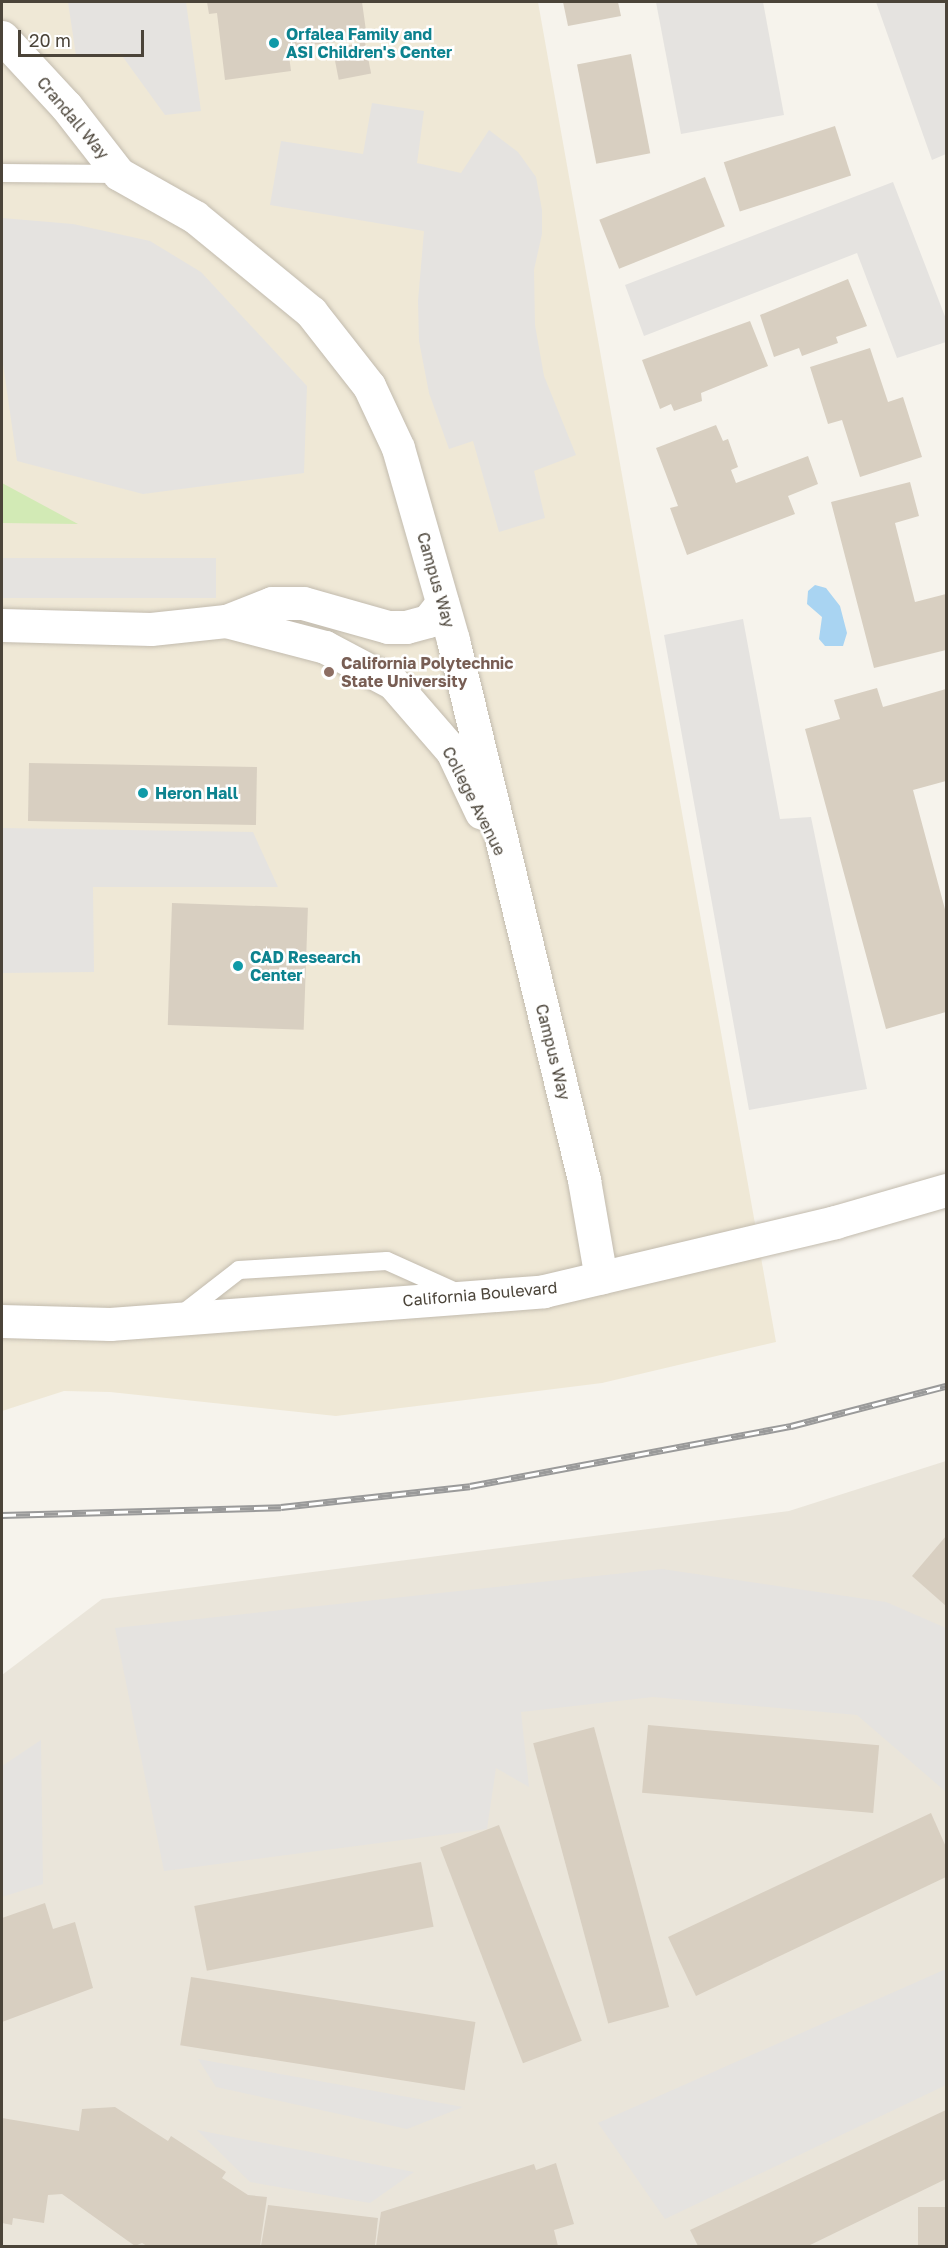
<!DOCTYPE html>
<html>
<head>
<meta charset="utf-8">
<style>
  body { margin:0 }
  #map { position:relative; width:948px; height:2248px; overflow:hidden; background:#f6f3ec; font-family:"Golos Text",sans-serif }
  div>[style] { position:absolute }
  .residential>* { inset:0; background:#eae5da }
  .education>* { inset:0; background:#efe8d6 }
  .green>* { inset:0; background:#d2eab5 }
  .parking>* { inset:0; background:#e5e3e0; transform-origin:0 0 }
  .water>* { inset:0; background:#a9d4f2 }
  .building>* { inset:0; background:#d8cfc1; transform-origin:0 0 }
  .roads { filter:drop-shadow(0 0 2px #c2bbae) drop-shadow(0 0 2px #c2bbae) }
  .service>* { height:18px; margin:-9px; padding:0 9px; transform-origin:9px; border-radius:9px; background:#fff }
  .minor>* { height:33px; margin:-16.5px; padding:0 16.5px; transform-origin:16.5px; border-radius:16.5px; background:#fff }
  .tertiary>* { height:33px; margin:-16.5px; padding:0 16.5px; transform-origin:16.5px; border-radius:16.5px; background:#fff }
  .rail>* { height:7px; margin-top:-3.5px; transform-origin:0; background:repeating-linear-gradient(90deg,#fff 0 14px,#9a9a9a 0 28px); box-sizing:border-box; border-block:2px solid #9a9a9a }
  .dots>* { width:16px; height:16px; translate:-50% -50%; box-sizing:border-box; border:3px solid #fff; border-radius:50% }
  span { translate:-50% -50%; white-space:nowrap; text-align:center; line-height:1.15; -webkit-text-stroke:5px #fff; paint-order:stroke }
  .culture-label { font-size:16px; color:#0d838f; font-weight:700 }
  .left { translate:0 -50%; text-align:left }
  .street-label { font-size:16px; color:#4b4439 }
  .education-label { font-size:16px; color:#785e54; font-weight:700 }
  .frame { position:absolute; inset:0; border:3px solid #4b4439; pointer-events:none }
  .scale { position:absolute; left:18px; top:30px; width:126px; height:27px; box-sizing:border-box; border:3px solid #4b4439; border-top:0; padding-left:8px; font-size:18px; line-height:21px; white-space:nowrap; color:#4b4439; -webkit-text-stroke:4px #fff; paint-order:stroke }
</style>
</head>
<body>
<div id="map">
  <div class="residential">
    <div style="clip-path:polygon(946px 1461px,946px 2246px,2px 2246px,2px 1675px,102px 1599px,789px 1511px)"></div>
  </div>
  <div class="education">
    <div style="clip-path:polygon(2px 2px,538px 2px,776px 1342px,602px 1383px,336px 1416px,110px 1392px,64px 1391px,2px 1411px)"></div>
  </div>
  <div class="green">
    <div style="clip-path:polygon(2px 483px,78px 524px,2px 523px)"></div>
  </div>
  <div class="parking">
    <div style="clip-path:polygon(68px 2px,186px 2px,201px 111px,165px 115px,120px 53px,76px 56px)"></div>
    <div style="clip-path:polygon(656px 2px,763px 2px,784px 115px,681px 134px)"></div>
    <div style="clip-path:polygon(876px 2px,946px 2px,946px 154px,932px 160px)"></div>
    <div style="clip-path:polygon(372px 103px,424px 111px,417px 163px,461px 173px,489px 130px,518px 152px,536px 177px,542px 210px,542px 234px,534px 270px,535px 325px,544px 376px,576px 455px,534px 471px,545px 518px,499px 532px,473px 441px,449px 449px,429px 393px,419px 341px,418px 301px,424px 231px,270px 205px,281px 141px,363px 154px)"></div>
    <div style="clip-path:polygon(893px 182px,946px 319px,946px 342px,897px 358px,857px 253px,644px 336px,625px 285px)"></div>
    <div style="clip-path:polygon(2px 218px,73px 224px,150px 241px,201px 272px,307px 386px,304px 473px,143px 494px,17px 461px,2px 357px)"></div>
    <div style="left:2px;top:558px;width:214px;height:40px"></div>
    <div style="clip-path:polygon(743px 619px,780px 819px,811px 817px,867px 1089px,749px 1110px,664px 635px)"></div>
    <div style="clip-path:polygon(2px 828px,253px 832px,278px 887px,93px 887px,94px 972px,2px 973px)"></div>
    <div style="clip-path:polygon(662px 1569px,886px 1602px,946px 1628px,946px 1792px,857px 1715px,653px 1697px,521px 1712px,529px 1787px,496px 1768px,487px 1829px,164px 1871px,115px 1628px)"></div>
    <div style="clip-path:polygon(41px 1740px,43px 1884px,2px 1897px,2px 1766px)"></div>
    <div style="clip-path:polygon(946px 1969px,946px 2085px,665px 2219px,598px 2123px)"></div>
    <div style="clip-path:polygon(198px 2059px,463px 2107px,407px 2129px,216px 2087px)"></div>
    <div style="clip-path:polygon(197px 2130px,414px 2172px,370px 2203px,250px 2182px)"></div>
  </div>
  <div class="water">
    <div style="clip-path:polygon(815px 585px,826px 588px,840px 606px,847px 633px,843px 646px,825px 646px,819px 639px,822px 617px,807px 604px,808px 591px)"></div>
  </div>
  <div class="building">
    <div style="clip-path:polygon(207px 2px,362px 2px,367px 38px,288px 48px,291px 71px,225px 80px,217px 13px,209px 14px)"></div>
    <div style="clip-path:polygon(563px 2px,618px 2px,621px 16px,568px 26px)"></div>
    <div style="left:365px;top:42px;width:32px;height:33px;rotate:79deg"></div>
    <div style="left:631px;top:54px;width:101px;height:55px;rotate:79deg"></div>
    <div style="left:835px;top:126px;width:52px;height:117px;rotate:72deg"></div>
    <div style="left:705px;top:177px;width:53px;height:114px;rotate:68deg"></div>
    <div style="clip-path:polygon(848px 279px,867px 326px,836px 337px,838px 343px,802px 356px,799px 348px,774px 357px,760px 315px)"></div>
    <div style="clip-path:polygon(750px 321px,768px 366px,701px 393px,702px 401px,674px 411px,671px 404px,660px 409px,642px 360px)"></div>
    <div style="clip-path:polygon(870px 348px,888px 402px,903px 397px,922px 457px,860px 477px,842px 420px,828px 424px,810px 367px)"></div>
    <div style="clip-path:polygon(716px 425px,723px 441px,728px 439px,738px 467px,731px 470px,736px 483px,808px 456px,818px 484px,788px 496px,795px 514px,687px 555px,670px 508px,678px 506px,656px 448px)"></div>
    <div style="clip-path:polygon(910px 482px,919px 516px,895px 523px,915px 602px,946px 594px,946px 650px,874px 668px,831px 502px)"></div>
    <div style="clip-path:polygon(877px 688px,883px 707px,946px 689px,946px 781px,913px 790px,946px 913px,946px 1012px,886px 1029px,805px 729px,840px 719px,834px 700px)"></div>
    <div style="left:29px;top:763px;width:228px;height:58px;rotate:1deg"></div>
    <div style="left:172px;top:903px;width:136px;height:122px;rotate:2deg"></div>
    <div style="clip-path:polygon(946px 1536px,946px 1606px,912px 1576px)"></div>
    <div style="left:648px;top:1725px;width:232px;height:68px;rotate:5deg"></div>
    <div style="left:594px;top:1727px;width:290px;height:63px;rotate:75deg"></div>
    <div style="clip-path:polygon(931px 1813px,946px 1847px,946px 1877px,696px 1996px,668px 1937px)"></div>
    <div style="left:499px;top:1825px;width:231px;height:63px;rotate:69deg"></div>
    <div style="left:421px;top:1862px;width:66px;height:231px;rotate:79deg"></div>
    <div style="clip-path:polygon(45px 1903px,53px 1929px,75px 1922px,93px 1988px,2px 2022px,2px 1918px)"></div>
    <div style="left:191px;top:1977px;width:288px;height:69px;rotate:9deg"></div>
    <div style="clip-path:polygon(115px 2107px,168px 2141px,171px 2136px,226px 2172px,222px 2178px,248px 2195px,267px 2197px,260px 2246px,147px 2246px,142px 2243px,135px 2246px,62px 2194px,48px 2195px,44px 2223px,13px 2218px,12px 2225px,2px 2223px,2px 2118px,79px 2131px,82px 2109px)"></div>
    <div style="clip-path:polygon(946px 2110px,946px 2179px,808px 2246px,698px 2246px,690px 2230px)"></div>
    <div style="clip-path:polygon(556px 2163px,574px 2224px,554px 2230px,558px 2246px,376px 2246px,381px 2212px,534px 2164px,536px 2170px)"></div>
    <div style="clip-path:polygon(268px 2205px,378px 2218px,375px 2246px,261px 2246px)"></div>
    <div style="left:918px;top:2207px;width:28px;height:39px"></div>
  </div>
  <div class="roads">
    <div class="service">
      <div style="left:2px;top:173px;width:117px;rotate:0.5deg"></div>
      <div style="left:181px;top:1315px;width:73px;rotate:-37.8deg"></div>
      <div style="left:239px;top:1270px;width:148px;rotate:-3.5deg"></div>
      <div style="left:387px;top:1261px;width:76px;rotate:24.2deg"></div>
    </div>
    <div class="minor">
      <div style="left:2px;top:37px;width:94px;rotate:47.2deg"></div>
      <div style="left:66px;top:106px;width:86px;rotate:52.1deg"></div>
      <div style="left:119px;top:174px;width:87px;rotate:29.5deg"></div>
      <div style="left:195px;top:217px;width:150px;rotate:39.3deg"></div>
      <div style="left:311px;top:312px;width:94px;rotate:51.9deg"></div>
      <div style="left:369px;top:386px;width:68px;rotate:64.9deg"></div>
      <div style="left:398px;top:448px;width:200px;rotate:74deg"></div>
      <div style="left:453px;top:640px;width:556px;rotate:76.36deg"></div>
      <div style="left:584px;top:1180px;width:99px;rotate:80.2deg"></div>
      <div style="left:226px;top:621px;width:49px;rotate:-21.4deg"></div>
      <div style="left:272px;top:603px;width:31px"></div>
      <div style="left:303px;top:603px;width:88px;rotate:15.8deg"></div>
      <div style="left:388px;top:627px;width:18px"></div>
      <div style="left:406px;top:627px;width:23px;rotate:-15deg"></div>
      <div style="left:428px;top:621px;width:23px;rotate:-52deg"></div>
      <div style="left:2px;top:625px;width:149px;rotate:1.5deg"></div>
      <div style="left:151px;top:629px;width:75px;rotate:-6.1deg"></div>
      <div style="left:226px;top:621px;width:102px;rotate:14.7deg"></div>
      <div style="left:325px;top:647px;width:77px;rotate:27.9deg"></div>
      <div style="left:393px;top:683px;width:90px;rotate:49.1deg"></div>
      <div style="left:452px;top:751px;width:68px;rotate:64.6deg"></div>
    </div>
    <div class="tertiary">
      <div style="left:2px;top:1321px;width:108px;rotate:1.6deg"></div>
      <div style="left:110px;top:1324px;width:435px;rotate:-4.3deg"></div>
      <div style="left:544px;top:1291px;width:299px;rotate:-13.3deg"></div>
      <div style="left:835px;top:1222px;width:116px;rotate:-16.1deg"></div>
    </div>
  </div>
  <div class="rail">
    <div style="left:2px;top:1515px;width:279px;rotate:-1.6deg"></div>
    <div style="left:281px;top:1507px;width:190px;rotate:-6.3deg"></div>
    <div style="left:470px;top:1486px;width:327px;rotate:-10.6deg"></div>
    <div style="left:791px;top:1426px;width:160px;rotate:-14.5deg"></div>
  </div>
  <div class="dots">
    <div style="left:274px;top:43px;background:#0f9aa8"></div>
    <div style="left:329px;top:672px;background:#8d6e63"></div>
    <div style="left:143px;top:793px;background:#0f9aa8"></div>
    <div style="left:238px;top:966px;background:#0f9aa8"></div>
  </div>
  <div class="culture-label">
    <span class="left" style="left:286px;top:43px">Orfalea Family and<br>ASI Children's Center</span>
    <span class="left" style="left:155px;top:793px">Heron Hall</span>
    <span class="left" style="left:250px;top:966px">CAD Research<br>Center</span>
  </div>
  <div class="street-label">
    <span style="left:73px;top:118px;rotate:50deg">Crandall Way</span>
    <span style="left:436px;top:580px;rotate:74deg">Campus Way</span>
    <span style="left:474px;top:801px;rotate:63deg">College Avenue</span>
    <span style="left:553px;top:1052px;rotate:76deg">Campus Way</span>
    <span style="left:480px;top:1294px;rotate:-5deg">California Boulevard</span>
  </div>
  <div class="education-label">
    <span class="left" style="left:341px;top:672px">California Polytechnic<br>State University</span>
  </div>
  <div class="frame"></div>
  <div class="scale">20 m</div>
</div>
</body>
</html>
